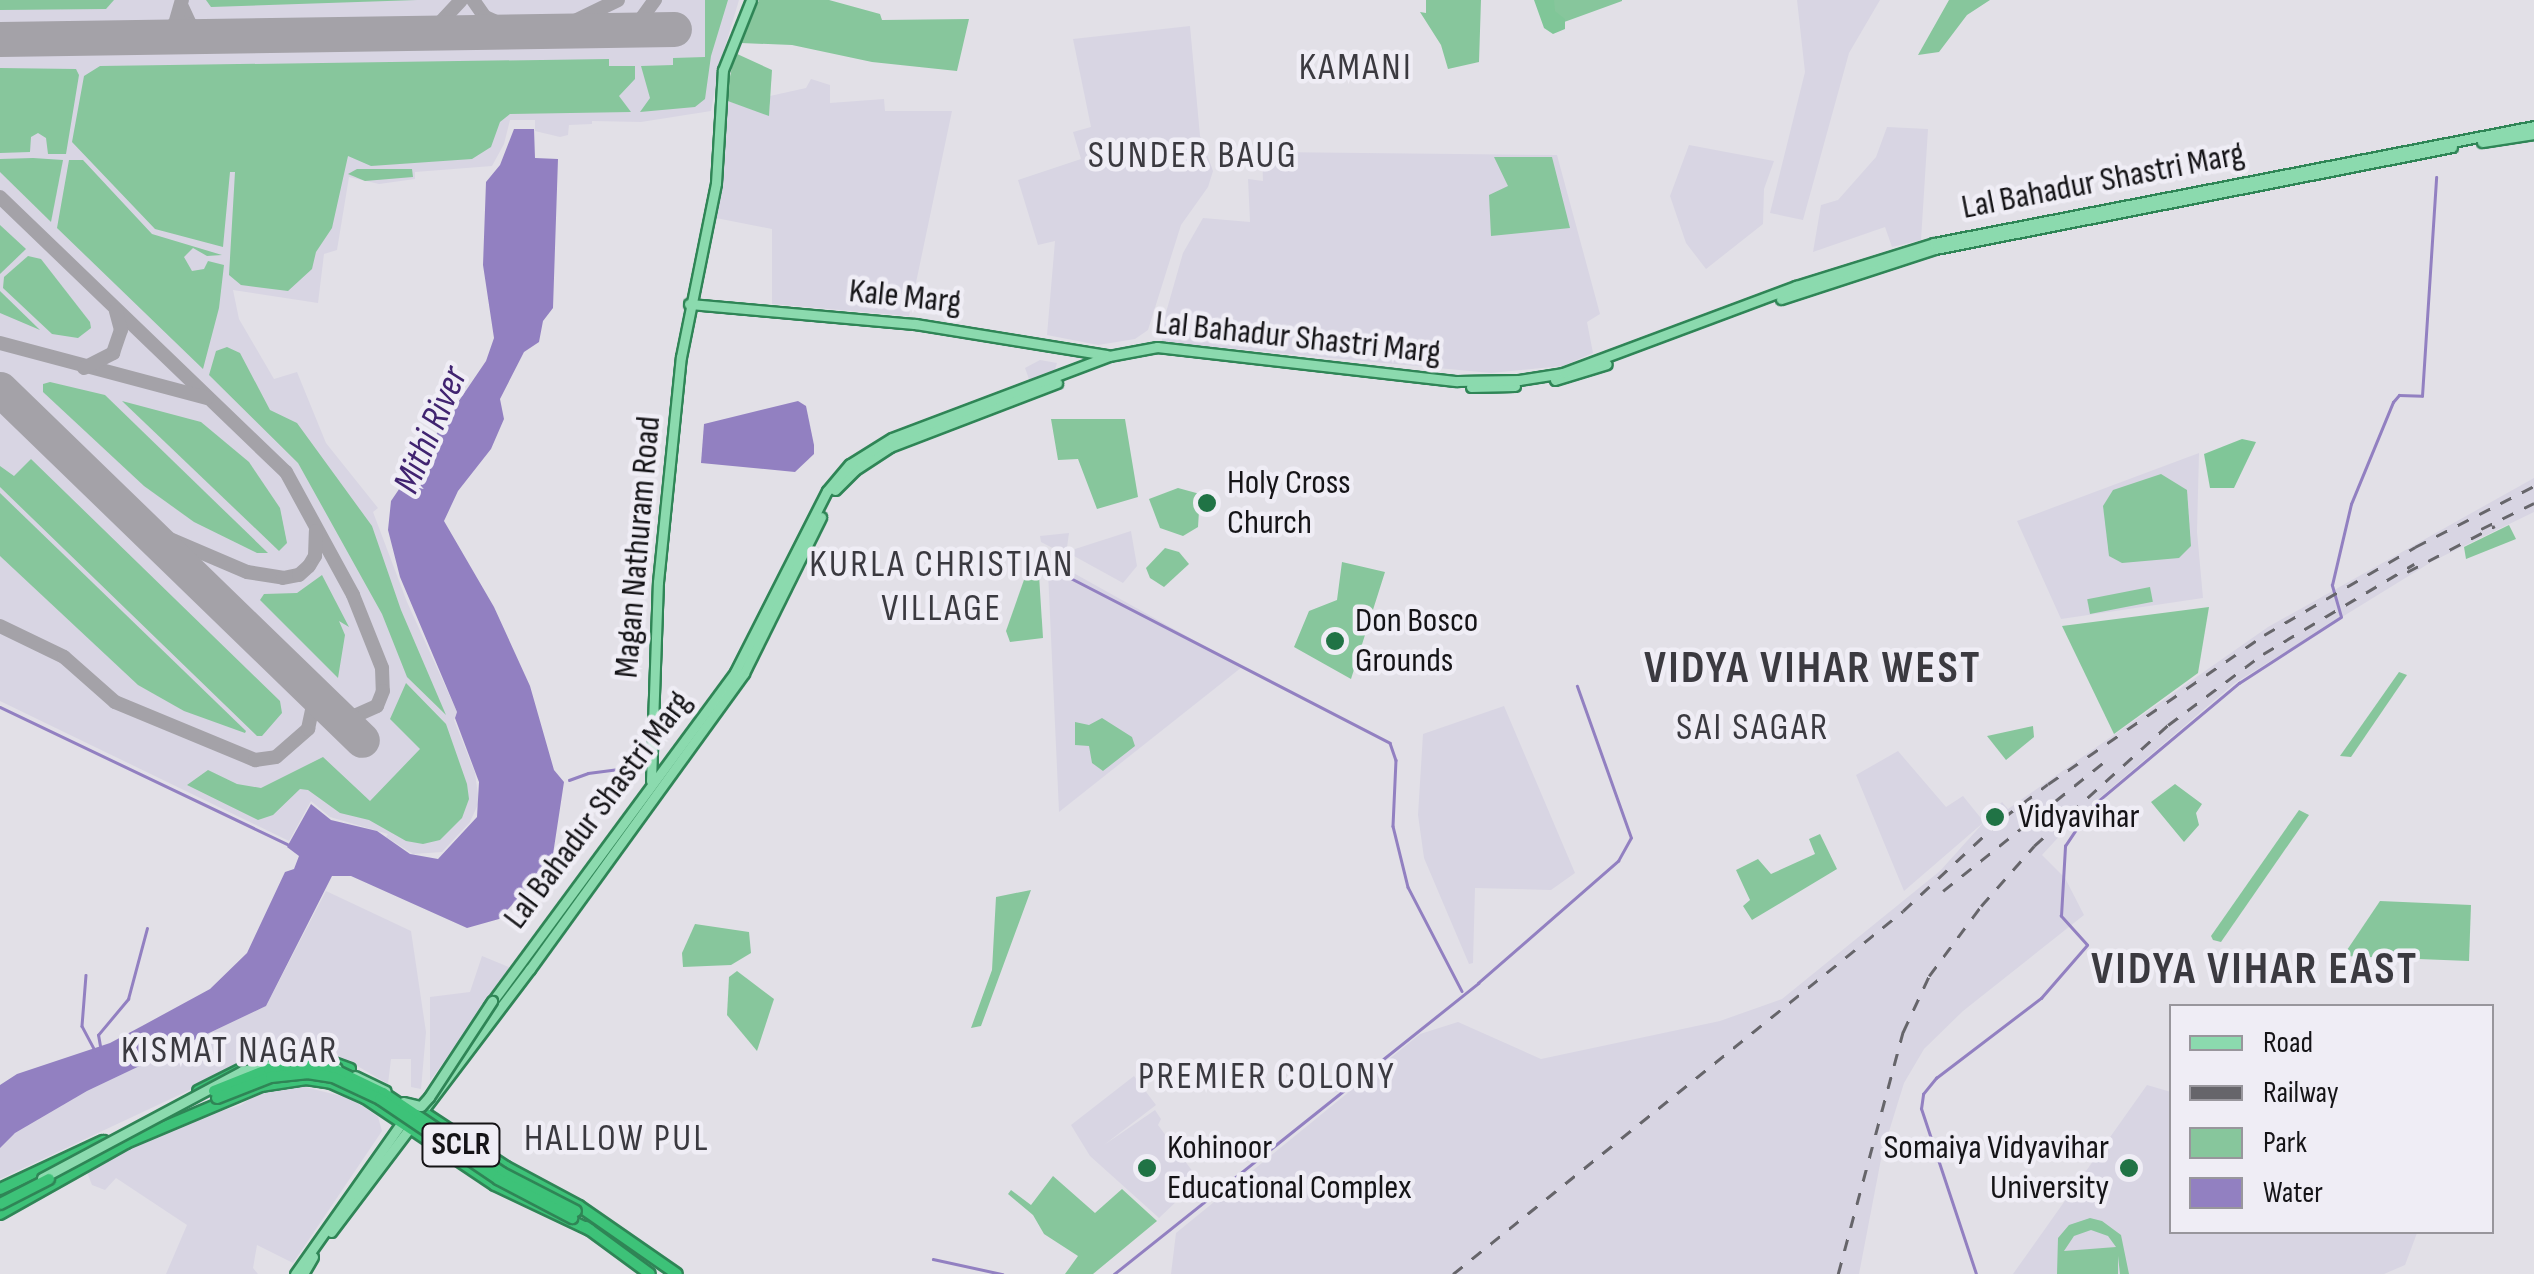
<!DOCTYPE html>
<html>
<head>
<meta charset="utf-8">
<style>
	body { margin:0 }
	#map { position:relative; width:2534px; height:1274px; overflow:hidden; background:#e2e0e7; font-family:"Sofia Sans Condensed",sans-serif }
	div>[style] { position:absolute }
	.built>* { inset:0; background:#d8d5e3 }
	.green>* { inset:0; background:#87c69c; transform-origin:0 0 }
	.forest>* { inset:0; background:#80c698 }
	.water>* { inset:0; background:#9280c1 }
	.stream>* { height:2.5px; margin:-1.25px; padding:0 1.25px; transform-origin:1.25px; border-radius:1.25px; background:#9280c1 }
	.taxiway>* { height:14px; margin:-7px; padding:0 7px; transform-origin:7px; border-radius:7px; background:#a4a2a8 }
	.runway>* { height:35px; margin:-17.5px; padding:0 17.5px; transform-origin:17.5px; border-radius:17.5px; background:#a4a2a8 }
	.roads { filter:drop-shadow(2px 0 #2f8556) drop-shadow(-2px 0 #2f8556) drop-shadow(0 2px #2f8556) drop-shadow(0 -2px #2f8556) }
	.major>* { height:9px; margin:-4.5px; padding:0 4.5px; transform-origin:4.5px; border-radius:4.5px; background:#8bdaae }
	.highway>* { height:10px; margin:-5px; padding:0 5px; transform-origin:5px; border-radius:5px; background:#3dc278 }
	.rail>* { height:2.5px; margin-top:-1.25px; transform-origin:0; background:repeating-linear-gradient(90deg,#66656a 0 12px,transparent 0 24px) }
	.bridges { filter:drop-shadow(2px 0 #2f8556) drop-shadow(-2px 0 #2f8556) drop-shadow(0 2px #2f8556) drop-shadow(0 -2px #2f8556) }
	.major-bridge>* { height:9px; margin:-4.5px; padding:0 4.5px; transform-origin:4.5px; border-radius:4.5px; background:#8bdaae }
	.highway-bridge>* { height:10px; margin:-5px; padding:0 5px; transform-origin:5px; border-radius:5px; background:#3dc278 }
	.dots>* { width:28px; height:28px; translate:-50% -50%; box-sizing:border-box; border:5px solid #efedf5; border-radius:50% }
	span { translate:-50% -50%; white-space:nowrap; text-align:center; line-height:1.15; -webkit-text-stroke:9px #efedf5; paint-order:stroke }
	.shield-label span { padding:2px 8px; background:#efedf5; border:2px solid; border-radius:8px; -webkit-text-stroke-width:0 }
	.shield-label { font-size:32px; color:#151417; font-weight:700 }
	.street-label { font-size:35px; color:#151417 }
	.poi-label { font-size:35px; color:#151417 }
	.left { translate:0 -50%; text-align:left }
	.right { translate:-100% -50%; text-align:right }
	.neighbourhood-label { font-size:38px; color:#3b3a40; letter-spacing:2.5px }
	.water-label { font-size:38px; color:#402370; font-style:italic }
	.district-label { font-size:45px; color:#3b3a40; font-weight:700; letter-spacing:2.5px }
	.legend { position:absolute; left:2169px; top:1004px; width:325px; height:230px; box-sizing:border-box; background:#efedf5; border:2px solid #98969c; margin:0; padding:12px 18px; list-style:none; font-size:30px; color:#151417 }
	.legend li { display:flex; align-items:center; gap:20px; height:50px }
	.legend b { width:50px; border:2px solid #98969c }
</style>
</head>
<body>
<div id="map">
	<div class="built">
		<div style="clip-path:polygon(0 0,739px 0,719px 67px,711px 111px,641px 122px,592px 121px,592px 124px,569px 125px,568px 135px,560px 137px,535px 131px,535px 120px,510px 120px,504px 144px,492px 166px,415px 172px,415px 179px,379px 184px,349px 177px,337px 250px,324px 254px,318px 303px,233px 290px,239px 319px,274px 379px,297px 372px,326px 443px,378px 508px,373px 512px,407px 602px,457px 712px,454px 720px,475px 773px,479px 802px,470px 822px,442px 852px,413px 854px,386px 837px,388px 834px,330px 817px,311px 801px,289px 841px,0 701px)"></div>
		<div style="clip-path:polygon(1797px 0,1880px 0,1849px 53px,1803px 220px,1770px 213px,1805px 72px)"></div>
		<div style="clip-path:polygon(1190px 26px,1200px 136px,1213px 171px,1208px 187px,1181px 225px,1148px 330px,1135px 339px,1098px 345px,1047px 335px,1055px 241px,1038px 245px,1018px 180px,1081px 159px,1073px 132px,1091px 127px,1073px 39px)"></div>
		<div style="clip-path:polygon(811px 79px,830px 85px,830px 103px,884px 99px,885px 111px,952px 111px,909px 316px,772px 304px,772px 229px,716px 218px,725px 163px,725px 100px,769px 115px,770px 96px,806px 88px)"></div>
		<div style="clip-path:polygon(1887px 127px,1928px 129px,1921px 240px,1892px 247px,1885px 227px,1813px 252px,1821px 205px,1838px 200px,1876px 157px)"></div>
		<div style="clip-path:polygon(1689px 145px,1774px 161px,1764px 189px,1763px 224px,1706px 269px,1686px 243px,1670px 196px)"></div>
		<div style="clip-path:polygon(1262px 152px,1557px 155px,1600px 314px,1587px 322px,1593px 353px,1563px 366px,1491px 373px,1162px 342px,1163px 323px,1183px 253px,1203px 218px,1250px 222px,1248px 179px,1263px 181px)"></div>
		<div style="clip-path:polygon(1040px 360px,1057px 363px,1054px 373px,1030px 382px,1025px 368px)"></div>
		<div style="clip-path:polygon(2199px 453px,2197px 532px,2203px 598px,2061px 619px,2017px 521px)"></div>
		<div style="clip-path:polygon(2534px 478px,2534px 512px,2433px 561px,2235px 683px,2077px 817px,2042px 855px,2065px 878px,2084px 915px,1963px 1011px,1924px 1049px,1904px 1083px,1882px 1154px,1859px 1274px,1171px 1274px,1176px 1233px,1420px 1034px,1458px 1022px,1541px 1059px,1720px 1021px,1782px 999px,1940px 871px,2002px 802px,2008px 809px,2268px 627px)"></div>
		<div style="clip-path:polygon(1131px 531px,1137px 566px,1123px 583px,1074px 556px,1075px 549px)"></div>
		<div style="clip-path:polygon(1069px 533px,1066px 555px,1041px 542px,1040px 536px)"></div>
		<div style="clip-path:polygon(1052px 561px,1242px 667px,1059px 812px,1048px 572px)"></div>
		<div style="clip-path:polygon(1504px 706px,1575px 873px,1551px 890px,1475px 888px,1473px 963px,1469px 964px,1424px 858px,1418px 815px,1423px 734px)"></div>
		<div style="clip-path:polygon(1898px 751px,1946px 807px,1963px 796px,1984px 822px,1904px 891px,1856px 775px)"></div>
		<div style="clip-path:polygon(326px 891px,411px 931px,426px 1032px,421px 1089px,411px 1087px,411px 1059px,391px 1059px,388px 1084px,349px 1061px,283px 1052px,243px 1065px,0 1179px,0 1145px,15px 1133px,87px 1091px,266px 1006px)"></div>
		<div style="clip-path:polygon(482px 956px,511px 968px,430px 1081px,430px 997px,470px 992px)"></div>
		<div style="clip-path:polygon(1134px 1076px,1156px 1105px,1104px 1145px,1155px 1110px,1161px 1119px,1158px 1125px,1199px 1180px,1159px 1218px,1090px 1156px,1071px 1125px)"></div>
		<div style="clip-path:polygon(2147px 1085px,2171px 1092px,2172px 1232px,2417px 1233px,2405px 1265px,2384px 1274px,2013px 1274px)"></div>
		<div style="clip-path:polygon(301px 1086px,353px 1099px,378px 1117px,382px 1131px,293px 1263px,257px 1245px,253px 1268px,258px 1274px,166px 1274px,187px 1225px,116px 1178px,105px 1190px,92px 1185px,85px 1167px,172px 1126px,241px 1105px,256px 1094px)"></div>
	</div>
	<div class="green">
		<div style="clip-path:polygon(0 0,114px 0,106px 9px,0 10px)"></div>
		<div style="clip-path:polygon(206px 0,417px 0,211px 7px)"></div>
		<div style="clip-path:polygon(705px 0,728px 0,711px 56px,705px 99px,695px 107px,640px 112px,650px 98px,641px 66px,673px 65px,673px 58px,705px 57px)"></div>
		<div style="clip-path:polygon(759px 0,829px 0,880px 14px,882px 20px,969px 19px,957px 71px,872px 62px,792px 45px,741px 43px)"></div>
		<div style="clip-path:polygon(1426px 0,1481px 0,1479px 62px,1448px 69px,1441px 45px,1420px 12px,1426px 13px)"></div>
		<div style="clip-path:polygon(1550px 0,1622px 0,1622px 1px,1556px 25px)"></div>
		<div style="clip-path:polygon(1949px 0,1990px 0,1967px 15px,1939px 52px,1918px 55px)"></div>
		<div style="clip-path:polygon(735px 53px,772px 70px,769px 116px,725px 100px)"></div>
		<div style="clip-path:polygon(609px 59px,609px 66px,635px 66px,635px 79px,619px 96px,631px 112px,510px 114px,500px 122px,491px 147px,472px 159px,371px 166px,348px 156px,332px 228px,316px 252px,312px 269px,288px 291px,241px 285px,229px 275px,235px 172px,230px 172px,223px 247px,155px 229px,72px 142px,84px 76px,100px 66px)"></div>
		<div style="clip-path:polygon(0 68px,76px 69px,79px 75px,66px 154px,48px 154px,46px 138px,38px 133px,31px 137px,30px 152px,0 153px)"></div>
		<div style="clip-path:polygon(1494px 157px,1552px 157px,1570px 228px,1491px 236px,1489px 195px,1508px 186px)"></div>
		<div style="clip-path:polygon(33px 158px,63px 160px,51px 222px,0 172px,0 159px)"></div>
		<div style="clip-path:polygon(69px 160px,83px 160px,152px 234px,222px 255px,207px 256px,193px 248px,184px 257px,192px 271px,204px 269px,208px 261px,224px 265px,219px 308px,203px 369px,57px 228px)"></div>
		<div style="clip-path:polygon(357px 169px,412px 169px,413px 177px,365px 181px,348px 174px)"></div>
		<div style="clip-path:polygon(0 225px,26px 249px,0 274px)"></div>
		<div style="clip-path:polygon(28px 256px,41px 259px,90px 322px,91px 328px,78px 338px,52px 334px,3px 288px,4px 277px)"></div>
		<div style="clip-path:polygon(0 291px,40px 330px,0 313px)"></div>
		<div style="clip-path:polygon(227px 347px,240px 353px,270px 410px,297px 423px,372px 526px,401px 610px,446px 715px,407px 677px,382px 614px,298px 463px,209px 375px,216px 351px)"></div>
		<div style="clip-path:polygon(50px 382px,105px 395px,268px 553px,257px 553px,194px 522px,144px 486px,43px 392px,43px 384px)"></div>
		<div style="clip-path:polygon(122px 401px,201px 422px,249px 462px,280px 508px,287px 543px,279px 551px)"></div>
		<div style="clip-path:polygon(1051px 419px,1125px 419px,1138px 497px,1097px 509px,1078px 459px,1058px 460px)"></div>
		<div style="clip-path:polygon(31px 459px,280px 701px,282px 713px,262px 736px,257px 736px,0 487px,0 466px,14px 476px)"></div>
		<div style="clip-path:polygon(2161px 474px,2187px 490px,2191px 546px,2179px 558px,2122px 563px,2109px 556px,2103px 506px,2113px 490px)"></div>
		<div style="clip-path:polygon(1178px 488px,1200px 494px,1198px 527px,1183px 536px,1160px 528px,1149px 499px)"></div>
		<div style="clip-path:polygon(0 493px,246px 731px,245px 733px,184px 711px,138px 685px,0 556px)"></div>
		<div style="clip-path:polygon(2509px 525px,2516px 539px,2466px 559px,2464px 547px)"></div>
		<div style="clip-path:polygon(1165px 548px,1179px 552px,1189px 564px,1164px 587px,1150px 578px,1146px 568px)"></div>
		<div style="clip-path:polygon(1031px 560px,1038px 560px,1043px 638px,1010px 642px,1006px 631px)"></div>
		<div style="clip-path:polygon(1342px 562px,1385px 572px,1351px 679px,1294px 647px,1309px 611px,1337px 600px)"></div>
		<div style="clip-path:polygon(322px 575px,349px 627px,339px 621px,345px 635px,338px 678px,260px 600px,264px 594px,297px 593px)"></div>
		<div style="left:2150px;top:587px;width:15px;height:64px;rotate:79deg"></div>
		<div style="clip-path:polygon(2209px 607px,2198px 673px,2114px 734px,2062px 626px)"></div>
		<div style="clip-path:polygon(2399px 672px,2407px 675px,2351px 757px,2340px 756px)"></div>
		<div style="clip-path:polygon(406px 683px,446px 724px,467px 784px,469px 799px,462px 818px,440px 840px,423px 844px,406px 841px,369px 820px,340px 813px,308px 790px,300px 789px,273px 815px,258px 820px,187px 785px,208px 770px,237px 784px,261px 788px,323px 757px,370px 801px,420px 749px,390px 719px)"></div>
		<div style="clip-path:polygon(1102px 718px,1132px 737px,1135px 746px,1103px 771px,1092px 763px,1089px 746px,1075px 745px,1075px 722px,1089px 725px)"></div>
		<div style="clip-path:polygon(2033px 726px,2034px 737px,2006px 760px,1987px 736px)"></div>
		<div style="clip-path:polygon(2175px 784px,2202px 804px,2196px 813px,2199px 825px,2184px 842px,2151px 802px)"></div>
		<div style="clip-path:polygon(2299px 810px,2309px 815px,2221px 942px,2213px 940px,2211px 936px)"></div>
		<div style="clip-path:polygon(1820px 834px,1837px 869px,1752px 920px,1743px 906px,1750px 900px,1736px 870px,1758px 859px,1771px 874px,1815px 854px,1809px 839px)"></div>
		<div style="clip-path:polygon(1031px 890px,981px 1026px,971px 1028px,992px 970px,996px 897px)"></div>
		<div style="clip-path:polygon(2380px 901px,2471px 905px,2469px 961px,2343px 956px)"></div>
		<div style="clip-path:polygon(695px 924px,749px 932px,751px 953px,731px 965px,683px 967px,682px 953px)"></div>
		<div style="clip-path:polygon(737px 971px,774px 999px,757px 1051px,727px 1015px,729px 977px)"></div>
		<div style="clip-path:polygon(1053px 1176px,1095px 1213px,1122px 1189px,1157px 1221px,1093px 1274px,1065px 1274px,1078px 1256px,1044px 1234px,1033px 1215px,1008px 1194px,1011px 1190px,1031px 1205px)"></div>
		<div style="clip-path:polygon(evenodd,2090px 1218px,2102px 1221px,2121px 1235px,2129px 1274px,2120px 1274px,2118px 1256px,2118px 1274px,2057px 1274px,2058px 1238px,2069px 1225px,2090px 1218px,2091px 1230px,2108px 1236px,2116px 1247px,2064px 1251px,2074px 1236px,2091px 1230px)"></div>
	</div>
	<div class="forest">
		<div style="clip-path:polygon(1534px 0,1554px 0,1555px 11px,1565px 19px,1565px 29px,1553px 34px,1544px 28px)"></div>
		<div style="clip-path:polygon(2242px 439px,2256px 442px,2234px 488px,2210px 488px,2204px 454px)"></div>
	</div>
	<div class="water">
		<div style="clip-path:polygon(514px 129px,534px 129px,535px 158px,558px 159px,553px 308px,543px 321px,539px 342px,524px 352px,500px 399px,504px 419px,491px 449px,458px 491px,444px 521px,494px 607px,530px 686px,554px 770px,564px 782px,552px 861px,499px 919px,467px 928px,351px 876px,332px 876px,266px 1006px,87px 1091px,15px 1133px,0 1148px,0 1085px,17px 1074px,110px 1043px,142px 1026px,210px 989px,247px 953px,285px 872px,294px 869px,299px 856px,287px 847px,311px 804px,331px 820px,377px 831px,410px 854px,438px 859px,477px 817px,479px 782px,455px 718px,457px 712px,400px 577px,388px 530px,391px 501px,486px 361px,494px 338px,483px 265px,486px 182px,500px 165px)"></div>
		<div style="clip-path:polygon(798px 401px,806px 406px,814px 445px,814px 454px,795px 472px,701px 463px,704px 424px)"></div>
	</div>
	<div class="stream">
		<div style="left:1061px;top:573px;width:370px;rotate:27.3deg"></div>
		<div style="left:1390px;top:743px;width:18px;rotate:71deg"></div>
		<div style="left:1396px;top:760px;width:66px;rotate:92.6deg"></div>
		<div style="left:1393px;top:826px;width:63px;rotate:76.2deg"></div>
		<div style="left:1408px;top:887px;width:117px;rotate:62.6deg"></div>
		<div style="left:0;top:707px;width:318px;rotate:25.5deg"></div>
		<div style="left:569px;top:780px;width:20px;rotate:-20deg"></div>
		<div style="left:588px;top:773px;width:54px;rotate:-7.4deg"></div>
		<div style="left:86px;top:975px;width:51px;rotate:94.5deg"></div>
		<div style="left:82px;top:1026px;width:27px;rotate:62deg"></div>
		<div style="left:100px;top:1046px;width:11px;rotate:-100deg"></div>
		<div style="left:98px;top:1035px;width:47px;rotate:-50.2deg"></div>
		<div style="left:128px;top:999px;width:73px;rotate:-75deg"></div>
		<div style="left:933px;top:1259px;width:71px;rotate:12.3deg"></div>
		<div style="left:1114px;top:1274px;width:466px;rotate:-38.6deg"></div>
		<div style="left:1478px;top:983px;width:186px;rotate:-41.1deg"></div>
		<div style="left:1618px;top:861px;width:26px;rotate:-61deg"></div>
		<div style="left:1631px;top:838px;width:161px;rotate:-109.6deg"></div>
		<div style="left:1976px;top:1274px;width:174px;rotate:-108.4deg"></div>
		<div style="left:1921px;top:1109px;width:15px;rotate:-82deg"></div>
		<div style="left:1923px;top:1094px;width:21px;rotate:-51deg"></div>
		<div style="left:1936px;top:1078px;width:132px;rotate:-37.3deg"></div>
		<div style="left:2041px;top:998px;width:70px;rotate:-49deg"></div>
		<div style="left:2087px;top:945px;width:39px;rotate:-132deg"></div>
		<div style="left:2061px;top:916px;width:70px;rotate:-86.7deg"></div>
		<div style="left:2065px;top:846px;width:47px;rotate:-56.3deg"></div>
		<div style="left:2091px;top:807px;width:193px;rotate:-40deg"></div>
		<div style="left:2239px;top:683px;width:121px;rotate:-32.9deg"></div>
		<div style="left:2341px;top:617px;width:33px;rotate:-106deg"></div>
		<div style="left:2332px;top:585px;width:83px;rotate:-76.8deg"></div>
		<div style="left:2351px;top:504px;width:110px;rotate:-67.6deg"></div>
		<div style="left:2393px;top:402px;width:9px;rotate:-49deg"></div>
		<div style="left:2399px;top:395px;width:23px;rotate:2deg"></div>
		<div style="left:2422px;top:396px;width:219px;rotate:-86.3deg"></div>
	</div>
	<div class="taxiway">
		<div style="left:473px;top:0;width:21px;rotate:55deg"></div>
		<div style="left:485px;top:17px;width:35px;rotate:24deg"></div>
		<div style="left:182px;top:7px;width:19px;rotate:65deg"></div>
		<div style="left:190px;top:24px;width:25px;rotate:29deg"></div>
		<div style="left:618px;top:30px;width:25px;rotate:-26deg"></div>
		<div style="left:641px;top:19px;width:24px;rotate:-54deg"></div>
		<div style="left:554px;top:31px;width:71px;rotate:-25.8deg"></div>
		<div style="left:416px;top:33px;width:22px;rotate:-18deg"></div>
		<div style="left:437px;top:26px;width:35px;rotate:-47deg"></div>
		<div style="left:154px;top:37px;width:25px;rotate:-32deg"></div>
		<div style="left:175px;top:24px;width:25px;rotate:-74deg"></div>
		<div style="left:0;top:197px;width:397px;rotate:43.9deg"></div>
		<div style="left:286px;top:472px;width:140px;rotate:61.4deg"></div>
		<div style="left:353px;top:595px;width:79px;rotate:68.3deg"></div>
		<div style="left:382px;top:668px;width:23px;rotate:88deg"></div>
		<div style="left:383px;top:691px;width:16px;rotate:112deg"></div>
		<div style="left:377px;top:706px;width:24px;rotate:156deg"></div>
		<div style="left:355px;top:716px;width:22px;rotate:-170deg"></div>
		<div style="left:0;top:343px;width:214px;rotate:14.9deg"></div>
		<div style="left:84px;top:368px;width:33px;rotate:-27deg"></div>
		<div style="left:113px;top:353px;width:24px;rotate:-71deg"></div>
		<div style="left:121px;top:330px;width:20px;rotate:-105deg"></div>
		<div style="left:144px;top:528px;width:112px;rotate:23.1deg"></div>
		<div style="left:247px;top:572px;width:36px;rotate:9deg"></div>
		<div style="left:283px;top:578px;width:16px;rotate:-11deg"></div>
		<div style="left:299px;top:575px;width:13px;rotate:-42deg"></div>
		<div style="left:309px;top:566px;width:12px;rotate:-59deg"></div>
		<div style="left:315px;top:556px;width:25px;rotate:-88deg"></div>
		<div style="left:0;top:626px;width:71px;rotate:25.8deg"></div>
		<div style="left:64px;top:657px;width:68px;rotate:41.4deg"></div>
		<div style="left:115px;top:702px;width:152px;rotate:22.5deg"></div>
		<div style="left:255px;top:760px;width:21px;rotate:-8deg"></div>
		<div style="left:276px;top:757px;width:43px;rotate:-41.2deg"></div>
		<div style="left:308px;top:729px;width:24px;rotate:-78deg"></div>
		<div style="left:313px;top:706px;width:21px;rotate:-107deg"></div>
	</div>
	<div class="runway">
		<div style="left:0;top:39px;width:674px;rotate:-0.85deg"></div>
		<div style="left:0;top:389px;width:504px;rotate:44.12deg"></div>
	</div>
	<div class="roads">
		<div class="major">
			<div style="left:2482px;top:142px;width:53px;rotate:-8.7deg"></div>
			<div style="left:1781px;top:299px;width:162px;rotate:-18deg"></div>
			<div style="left:1935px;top:249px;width:527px;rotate:-11.16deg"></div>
			<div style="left:689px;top:304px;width:227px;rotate:5.1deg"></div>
			<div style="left:915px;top:324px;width:194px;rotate:9.2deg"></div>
			<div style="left:1555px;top:380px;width:54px;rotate:-17.1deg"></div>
			<div style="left:1471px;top:387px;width:44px;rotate:-1.3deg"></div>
			<div style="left:835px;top:490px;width:28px;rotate:-45deg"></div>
			<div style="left:855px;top:470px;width:42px;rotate:-33.3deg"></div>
			<div style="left:890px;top:447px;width:179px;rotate:-21deg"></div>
			<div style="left:651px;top:781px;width:199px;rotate:-88deg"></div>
			<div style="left:658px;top:582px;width:226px;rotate:-84.2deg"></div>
			<div style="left:681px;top:357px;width:177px;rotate:-78.6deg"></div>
			<div style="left:716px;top:183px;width:113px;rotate:-86.5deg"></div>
			<div style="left:723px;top:70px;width:75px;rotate:-68.2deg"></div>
			<div style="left:489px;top:1006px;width:415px;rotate:-53.6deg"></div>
			<div style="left:735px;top:672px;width:203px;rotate:-63.1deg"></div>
			<div style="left:827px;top:491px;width:35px;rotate:-50deg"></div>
			<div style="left:850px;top:464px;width:49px;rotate:-31.8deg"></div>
			<div style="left:892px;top:438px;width:232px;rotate:-20.7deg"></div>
			<div style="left:1109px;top:356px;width:49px;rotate:-10.6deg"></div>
			<div style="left:1157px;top:347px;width:302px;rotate:6.5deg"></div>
			<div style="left:1457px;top:381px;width:62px;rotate:-0.9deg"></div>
			<div style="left:1519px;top:380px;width:45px;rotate:-9deg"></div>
			<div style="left:1563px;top:373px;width:249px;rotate:-20.5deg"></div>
			<div style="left:1796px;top:286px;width:145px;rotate:-17.3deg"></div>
			<div style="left:1934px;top:243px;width:611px;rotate:-11.03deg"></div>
			<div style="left:331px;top:1232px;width:330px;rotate:-52.9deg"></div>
			<div style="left:530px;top:969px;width:365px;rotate:-54.1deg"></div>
			<div style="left:744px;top:673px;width:174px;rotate:-63.7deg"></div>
			<div style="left:295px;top:1274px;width:191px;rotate:-54.8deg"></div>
			<div style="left:303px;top:1274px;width:20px;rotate:-60deg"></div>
		</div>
		<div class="highway">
			<div style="left:320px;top:1058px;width:32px;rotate:20deg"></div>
			<div style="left:198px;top:1091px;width:54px;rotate:-26.6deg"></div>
			<div style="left:246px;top:1067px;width:49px;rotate:-11.8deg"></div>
			<div style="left:415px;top:1107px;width:109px;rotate:33.4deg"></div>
			<div style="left:506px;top:1167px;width:83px;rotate:28.1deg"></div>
			<div style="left:579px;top:1206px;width:119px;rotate:34.8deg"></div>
			<div style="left:0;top:1189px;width:114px;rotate:-25deg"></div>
			<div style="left:0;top:1214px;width:145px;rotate:-29.4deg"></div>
			<div style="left:126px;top:1143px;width:147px;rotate:-22.9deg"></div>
			<div style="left:261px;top:1086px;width:46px;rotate:-8.8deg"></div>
			<div style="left:306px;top:1079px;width:25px;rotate:9deg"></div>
			<div style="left:331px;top:1083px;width:37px;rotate:24deg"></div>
			<div style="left:365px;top:1098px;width:156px;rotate:33.8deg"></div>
			<div style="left:495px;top:1185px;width:105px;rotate:25.3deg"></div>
			<div style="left:586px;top:1227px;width:79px;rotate:36.3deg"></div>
		</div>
	</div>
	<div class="rail">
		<div style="left:2481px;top:529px;width:59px;rotate:-26.1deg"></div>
		<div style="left:2407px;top:572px;width:99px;rotate:-27.6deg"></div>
		<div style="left:1943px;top:891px;width:214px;rotate:-38.7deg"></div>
		<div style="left:1453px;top:1274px;width:578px;rotate:-38.89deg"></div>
		<div style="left:1903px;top:911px;width:137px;rotate:-42.9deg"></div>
		<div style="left:2003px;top:818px;width:56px;rotate:-37.1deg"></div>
		<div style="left:2048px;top:784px;width:262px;rotate:-34.6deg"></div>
		<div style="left:2264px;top:635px;width:175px;rotate:-30.2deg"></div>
		<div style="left:2415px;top:547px;width:134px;rotate:-27.1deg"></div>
		<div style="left:1838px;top:1274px;width:251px;rotate:-75deg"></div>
		<div style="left:1903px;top:1032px;width:62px;rotate:-65.1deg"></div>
		<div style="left:1929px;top:976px;width:87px;rotate:-53.4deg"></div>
		<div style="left:1981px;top:906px;width:80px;rotate:-48.5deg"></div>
		<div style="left:2034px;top:846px;width:181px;rotate:-42.1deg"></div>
		<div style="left:2168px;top:725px;width:119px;rotate:-36.8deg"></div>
		<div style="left:2263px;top:654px;width:176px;rotate:-30.8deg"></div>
	</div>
	<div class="bridges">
		<div class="major-bridge">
			<div style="left:355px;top:1076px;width:34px;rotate:26deg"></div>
			<div style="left:403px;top:1102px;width:18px;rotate:13deg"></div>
			<div style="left:421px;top:1106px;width:12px;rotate:-48deg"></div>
			<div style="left:429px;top:1097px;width:115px;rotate:-56.7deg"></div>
			<div style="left:42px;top:1178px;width:227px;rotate:-28.1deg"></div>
			<div style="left:242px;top:1071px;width:53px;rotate:-11.9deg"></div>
			<div style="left:294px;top:1060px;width:27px;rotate:2deg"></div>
			<div style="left:321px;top:1061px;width:17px;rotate:24deg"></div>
		</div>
		<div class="highway-bridge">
			<div style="left:214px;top:1091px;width:59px;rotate:-21.8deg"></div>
			<div style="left:269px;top:1069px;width:38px;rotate:-5deg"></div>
			<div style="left:307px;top:1066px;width:28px;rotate:8deg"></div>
			<div style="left:335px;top:1070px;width:53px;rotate:25.6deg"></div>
			<div style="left:383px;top:1093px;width:143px;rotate:33.9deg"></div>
			<div style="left:502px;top:1173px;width:83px;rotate:27.2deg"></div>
			<div style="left:217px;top:1098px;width:58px;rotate:-21.3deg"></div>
			<div style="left:271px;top:1077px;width:36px;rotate:-6deg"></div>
			<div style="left:307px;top:1073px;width:26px;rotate:9deg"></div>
			<div style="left:333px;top:1077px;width:52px;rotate:25.1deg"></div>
			<div style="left:380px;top:1099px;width:143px;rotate:34.1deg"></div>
			<div style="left:498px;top:1179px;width:84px;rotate:27.8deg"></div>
			<div style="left:0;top:1204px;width:55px;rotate:-27deg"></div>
		</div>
	</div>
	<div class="dots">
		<div style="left:1207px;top:503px;background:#207345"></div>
		<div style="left:1335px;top:641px;background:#207345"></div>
		<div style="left:1995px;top:817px;background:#207345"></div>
		<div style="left:1147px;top:1168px;background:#207345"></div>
		<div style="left:2129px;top:1168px;background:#207345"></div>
	</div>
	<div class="shield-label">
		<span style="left:461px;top:1145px">SCLR</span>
	</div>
	<div class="street-label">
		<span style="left:2103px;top:181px;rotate:-11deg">Lal Bahadur Shastri Marg</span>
		<span style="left:905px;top:297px;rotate:6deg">Kale Marg</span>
		<span style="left:1298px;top:338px;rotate:6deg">Lal Bahadur Shastri Marg</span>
		<span style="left:638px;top:547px;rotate:-85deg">Magan Nathuram Road</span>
		<span style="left:598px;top:810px;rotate:-53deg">Lal Bahadur Shastri Marg</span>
	</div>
	<div class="poi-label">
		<span class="left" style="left:1227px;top:503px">Holy Cross<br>Church</span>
		<span class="left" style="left:1355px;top:641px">Don Bosco<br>Grounds</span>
		<span class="left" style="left:2018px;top:817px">Vidyavihar</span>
		<span class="left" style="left:1167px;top:1168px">Kohinoor<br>Educational Complex</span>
		<span class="right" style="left:2109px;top:1168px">Somaiya Vidyavihar<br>University</span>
	</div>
	<div class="neighbourhood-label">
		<span style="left:1356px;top:68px">KAMANI</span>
		<span style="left:1193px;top:156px">SUNDER BAUG</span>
		<span style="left:942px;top:587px">KURLA CHRISTIAN<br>VILLAGE</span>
		<span style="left:1753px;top:728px">SAI SAGAR</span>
		<span style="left:230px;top:1051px">KISMAT NAGAR</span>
		<span style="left:1267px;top:1077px">PREMIER COLONY</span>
		<span style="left:617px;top:1139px">HALLOW PUL</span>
	</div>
	<div class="water-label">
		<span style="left:431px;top:430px;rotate:-67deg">Mithi River</span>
	</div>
	<div class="district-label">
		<span style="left:1813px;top:669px">VIDYA VIHAR WEST</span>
		<span style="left:2255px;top:970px">VIDYA VIHAR EAST</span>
	</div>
	<ul class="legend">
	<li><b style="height:12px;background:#8bdaae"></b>Road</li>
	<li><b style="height:12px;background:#66656a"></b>Railway</li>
	<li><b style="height:28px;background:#87c69c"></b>Park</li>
	<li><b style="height:28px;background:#9280c1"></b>Water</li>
	</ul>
</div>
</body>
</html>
